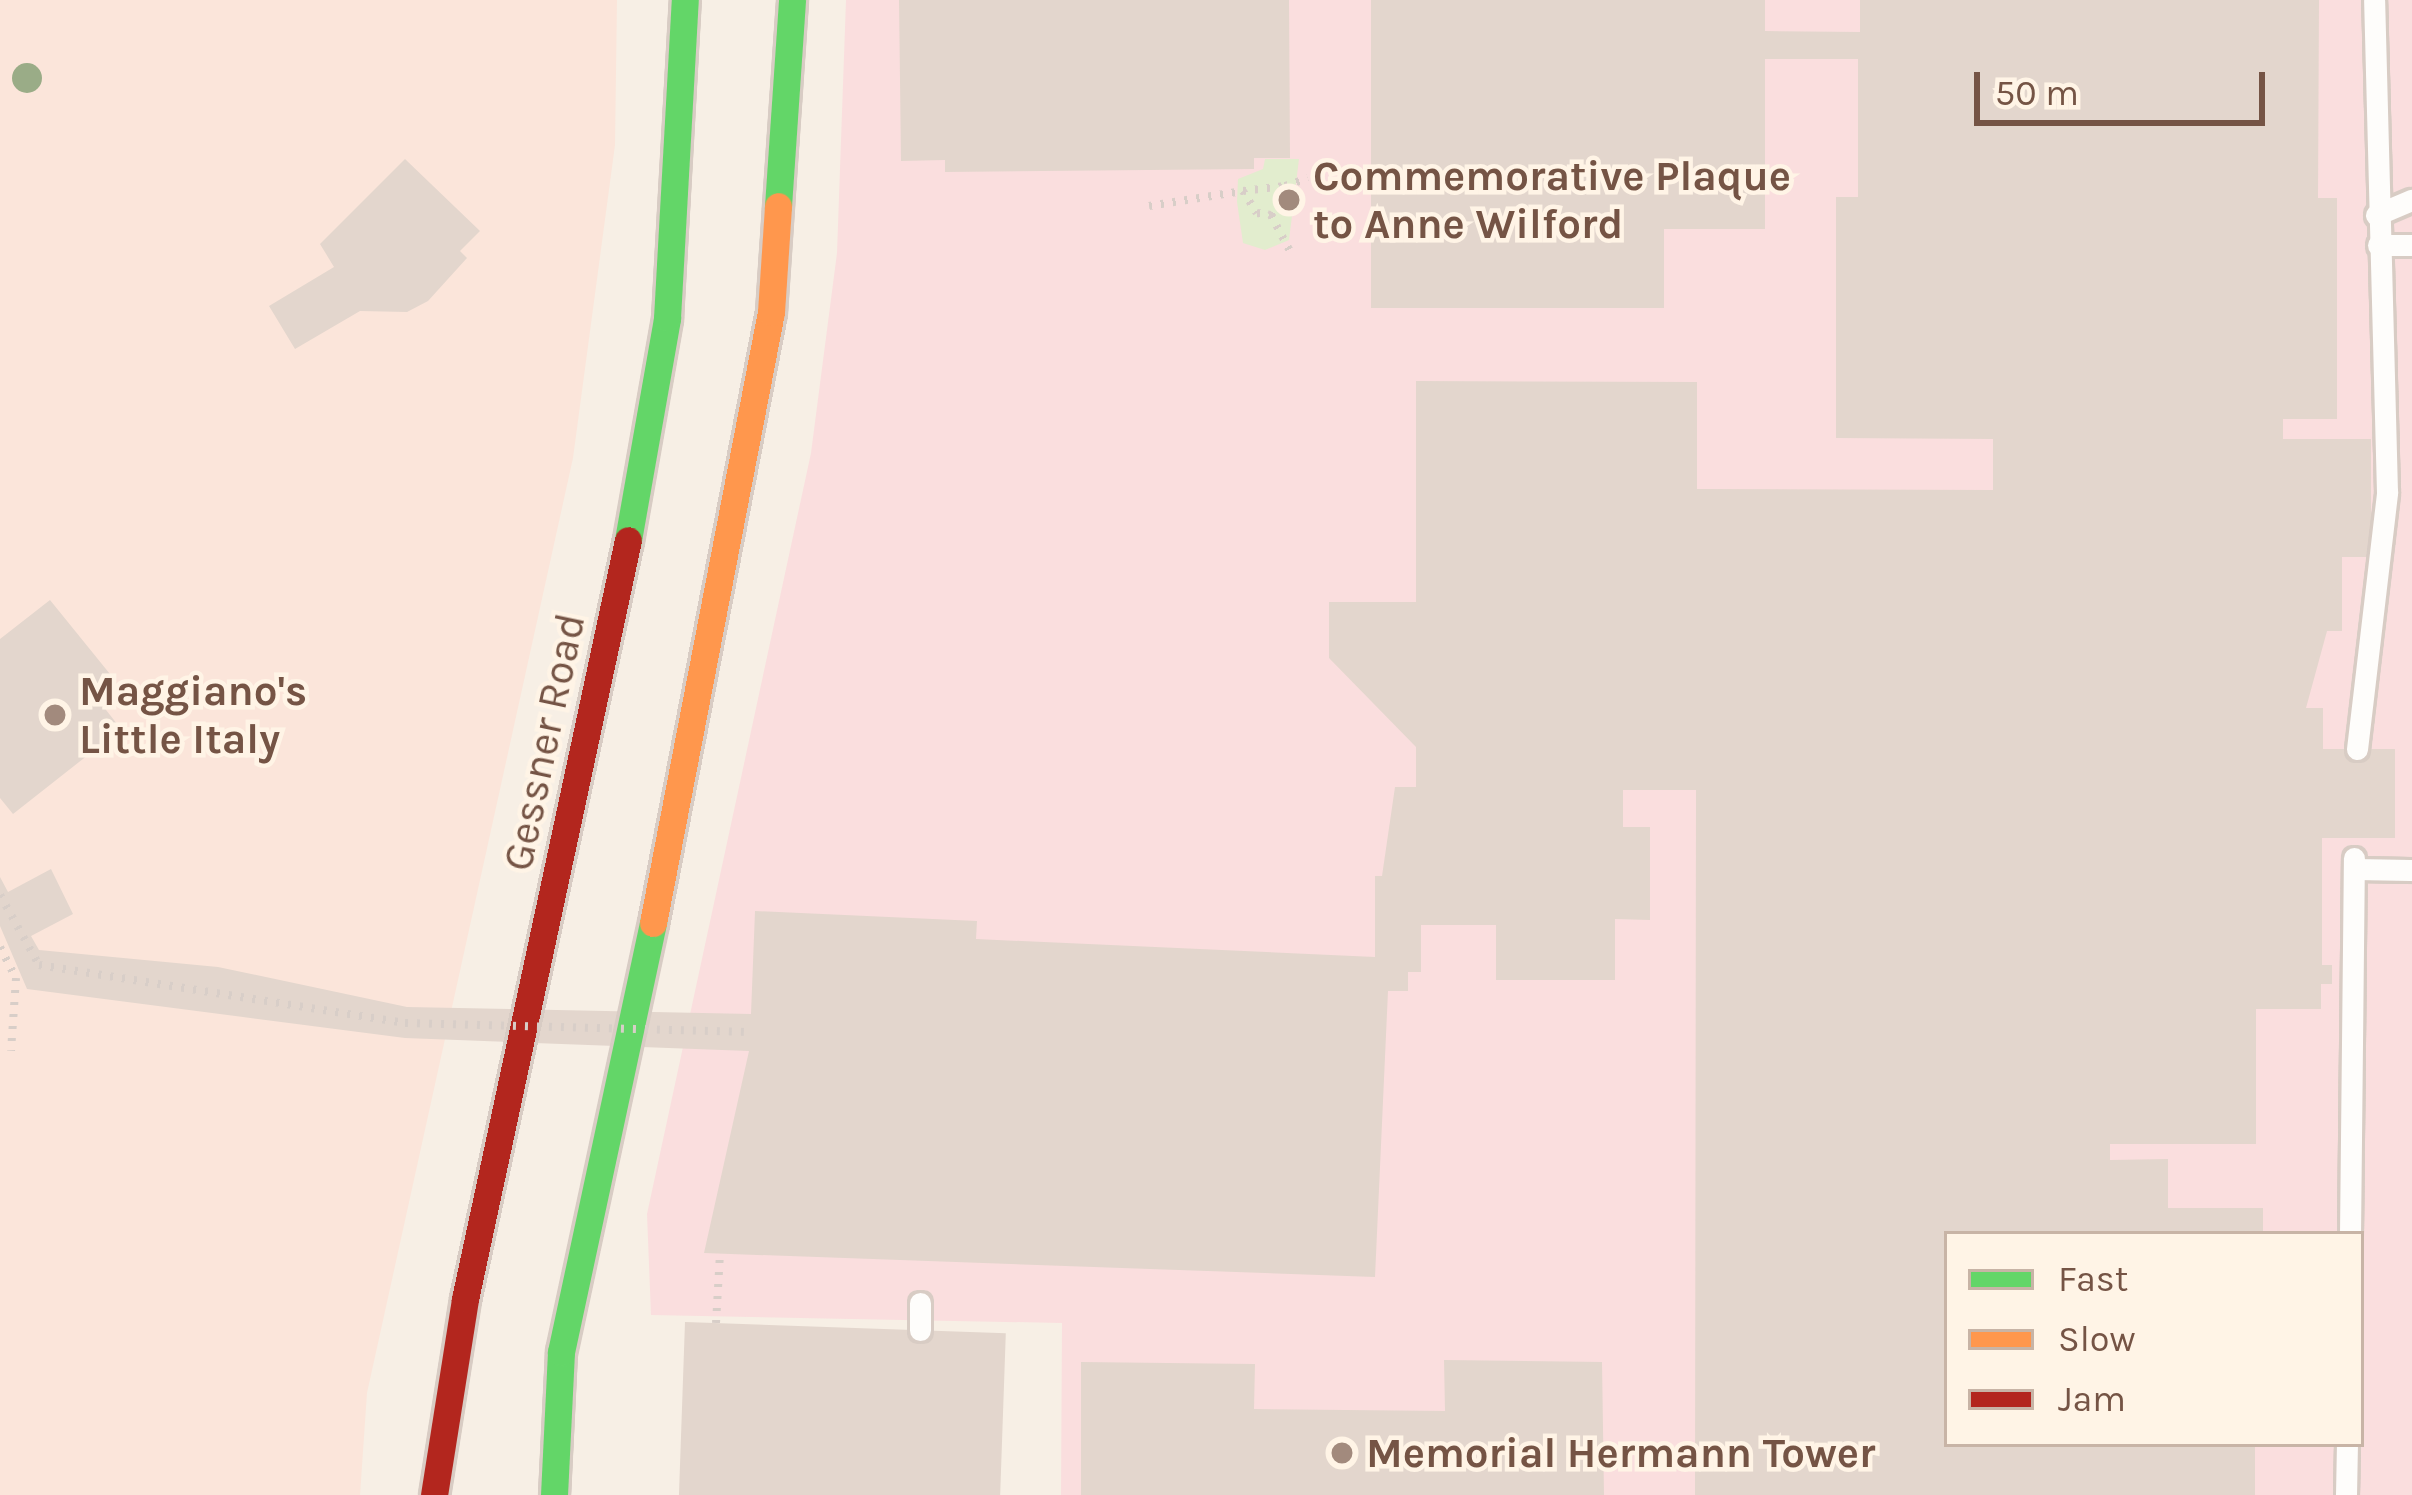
<!DOCTYPE html>
<html>
<head>
<meta charset="utf-8">
<style>
	body { margin:0 }
	#map { position:relative; width:2412px; height:1495px; overflow:hidden; background:#f7efe5; font-family:Karla,sans-serif }
	div>[style] { position:absolute }
	.commercial>* { inset:0; background:#fbe5da }
	.medical>* { inset:0; background:#fadede }
	.green>* { inset:0; background:#e2edce }
	.building>* { inset:0; background:#e3d6cd; transform-origin:0 0 }
	.path>* { height:8px; margin-top:-4px; transform-origin:0; background:repeating-linear-gradient(90deg,#d8cec8 0 3px,transparent 0 12px) }
	.roads { filter:drop-shadow(3px 0 #d8ccc4) drop-shadow(-3px 0 #d8ccc4) drop-shadow(0 3px #d8ccc4) drop-shadow(0 -3px #d8ccc4) }
	.lane>* { height:21px; margin:-10.5px; padding:0 10.5px; transform-origin:10.5px; border-radius:10.5px; background:#fefdfb }
	.fast>* { height:27px; margin:-13.5px; padding:0 13.5px; transform-origin:13.5px; border-radius:13.5px; background:#63d668 }
	.slow>* { height:27px; margin:-13.5px; padding:0 13.5px; transform-origin:13.5px; border-radius:13.5px; background:#ff974d }
	.jam>* { height:27px; margin:-13.5px; padding:0 13.5px; transform-origin:13.5px; border-radius:13.5px; background:#b3261e }
	.path-bridge>* { height:8px; margin-top:-4px; transform-origin:0; background:repeating-linear-gradient(90deg,#d8cec8 0 3px,transparent 0 12px) }
	.trees>* { width:30px; height:30px; margin:-15px; border-radius:50%; background:#9aac87 }
	.dots>* { width:33px; height:33px; translate:-50% -50%; box-sizing:border-box; border:6px solid #fff4e6; border-radius:50% }
	span { translate:-50% -50%; white-space:nowrap; text-align:center; line-height:1.15; -webkit-text-stroke:9px #fff4e6; paint-order:stroke }
	.poi-label { font-size:42px; color:#755445; font-weight:700 }
	.left { translate:0 -50%; text-align:left }
	.street-label { font-size:42px; color:#755445 }
	.legend { position:absolute; left:1944px; top:1231px; width:420px; height:216px; box-sizing:border-box; background:#fff4e6; border:3px solid #c8b4a6; margin:0; padding:15px 21px; list-style:none; font-size:36px; color:#755445 }
	.legend li { display:flex; align-items:center; gap:24px; height:60px }
	.legend b { width:60px; border:3px solid #c8b4a6 }
	.scale { position:absolute; left:1974px; top:72px; width:291px; height:54px; box-sizing:border-box; border:6px solid #755445; border-top:0; padding-left:15px; font-size:36px; line-height:42px; white-space:nowrap; color:#755445; -webkit-text-stroke:9px #fff4e6; paint-order:stroke }
</style>
</head>
<body>
<div id="map">
	<div class="commercial">
		<div style="clip-path:polygon(0 0,617px 0,615px 145px,573px 458px,367px 1393px,360px 1495px,0 1495px)"></div>
	</div>
	<div class="medical">
		<div style="clip-path:polygon(evenodd,846px 0,2412px 0,2412px 1495px,1061px 1495px,1062px 1323px,651px 1315px,647px 1214px,811px 453px,837px 253px,846px 0,1947px 1234px,2361px 1234px,2361px 1444px,1947px 1444px,1947px 1234px)"></div>
	</div>
	<div class="green">
		<div style="clip-path:polygon(1265px 159px,1299px 159px,1289px 240px,1265px 250px,1243px 243px,1237px 202px,1238px 179px,1263px 169px)"></div>
	</div>
	<div class="building">
		<div style="clip-path:polygon(899px 0,1289px 0,1290px 158px,1254px 158px,1254px 169px,945px 172px,945px 160px,901px 161px)"></div>
		<div style="clip-path:polygon(1371px 0,1765px 0,1765px 31px,1860px 32px,1860px 0,2319px 0,2318px 198px,2337px 198px,2337px 419px,2283px 419px,2283px 439px,2371px 439px,2371px 557px,2342px 557px,2342px 631px,2327px 631px,2306px 708px,2323px 708px,2323px 749px,2395px 749px,2395px 838px,2322px 838px,2322px 965px,2332px 965px,2332px 984px,2321px 984px,2321px 1009px,2256px 1009px,2256px 1144px,2110px 1144px,2110px 1160px,2168px 1159px,2168px 1208px,2263px 1208px,2263px 1234px,1947px 1234px,1947px 1444px,2255px 1444px,2255px 1495px,1695px 1495px,1696px 790px,1623px 790px,1623px 827px,1650px 827px,1650px 920px,1615px 919px,1615px 980px,1496px 980px,1496px 925px,1421px 925px,1421px 972px,1408px 972px,1408px 991px,1388px 991px,1375px 1277px,704px 1253px,749px 1051px,405px 1038px,27px 989px,0 926px,0 877px,8px 892px,51px 869px,73px 914px,31px 936px,39px 950px,218px 967px,407px 1007px,751px 1014px,755px 911px,977px 921px,976px 939px,1375px 957px,1375px 876px,1382px 876px,1395px 787px,1416px 787px,1416px 747px,1329px 658px,1329px 602px,1416px 602px,1416px 381px,1697px 382px,1697px 489px,1993px 490px,1993px 439px,1836px 438px,1836px 197px,1858px 197px,1858px 59px,1765px 59px,1765px 229px,1664px 229px,1664px 308px,1371px 308px)"></div>
		<div style="clip-path:polygon(405px 159px,480px 231px,460px 251px,467px 258px,428px 301px,407px 312px,360px 311px,295px 349px,269px 306px,334px 267px,320px 244px)"></div>
		<div style="clip-path:polygon(50px 600px,114px 679px,99px 701px,121px 729px,13px 814px,0 798px,0 639px)"></div>
		<div style="left:685px;top:1322px;width:321px;height:174px;rotate:2deg"></div>
		<div style="clip-path:polygon(1444px 1360px,1602px 1362px,1604px 1495px,1081px 1495px,1081px 1362px,1255px 1364px,1254px 1409px,1445px 1411px)"></div>
	</div>
	<div class="path">
		<div style="left:1243px;top:191px;width:42px;rotate:-6.8deg"></div>
		<div style="left:1149px;top:206px;width:95px;rotate:-9.1deg"></div>
		<div style="left:1243px;top:191px;width:26px;rotate:58deg"></div>
		<div style="left:1257px;top:213px;width:14px;rotate:8deg"></div>
		<div style="left:1271px;top:215px;width:45px;rotate:62.3deg"></div>
		<div style="left:1271px;top:215px;width:32px;rotate:-64deg"></div>
		<div style="left:1285px;top:186px;width:24px;rotate:-19deg"></div>
		<div style="left:0;top:947px;width:35px;rotate:63deg"></div>
		<div style="left:16px;top:978px;width:73px;rotate:93.9deg"></div>
		<div style="left:716px;top:1323px;width:70px;rotate:-86.7deg"></div>
	</div>
	<div class="roads">
		<div class="lane">
			<div style="left:2376px;top:215px;width:39px;rotate:-23deg"></div>
			<div style="left:2378px;top:245px;width:34px"></div>
			<div style="left:2357px;top:749px;width:259px;rotate:-83.3deg"></div>
			<div style="left:2387px;top:492px;width:492px;rotate:-91.5deg"></div>
			<div style="left:2354px;top:869px;width:58px;rotate:1deg"></div>
			<div style="left:2350px;top:1234px;width:376px;rotate:-89.4deg"></div>
			<div style="left:920px;top:1330px;width:27px;rotate:-90deg"></div>
			<div style="left:2346px;top:1495px;width:51px;rotate:-88.9deg"></div>
		</div>
		<div class="fast">
			<div style="left:778px;top:206px;width:206px;rotate:-86.1deg"></div>
			<div style="left:628px;top:540px;width:225px;rotate:-80deg"></div>
			<div style="left:667px;top:318px;width:319px;rotate:-86.8deg"></div>
			<div style="left:554px;top:1495px;width:143px;rotate:-87.2deg"></div>
			<div style="left:561px;top:1352px;width:439px;rotate:-77.9deg"></div>
		</div>
		<div class="slow">
			<div style="left:653px;top:923px;width:622px;rotate:-79.07deg"></div>
			<div style="left:771px;top:312px;width:106px;rotate:-86.2deg"></div>
		</div>
		<div class="jam">
			<div style="left:434px;top:1495px;width:198px;rotate:-81deg"></div>
			<div style="left:465px;top:1299px;width:776px;rotate:-77.88deg"></div>
		</div>
	</div>
	<div class="path-bridge">
		<div style="left:0;top:895px;width:80px;rotate:60.9deg"></div>
		<div style="left:39px;top:965px;width:371px;rotate:9deg"></div>
		<div style="left:405px;top:1023px;width:345px;rotate:1.5deg"></div>
	</div>
	<div class="trees">
		<div style="left:27px;top:78px"></div>
	</div>
	<div class="dots">
		<div style="left:1289px;top:200px;background:#a28a7d"></div>
		<div style="left:55px;top:715px;background:#a28a7d"></div>
		<div style="left:1342px;top:1453px;background:#a28a7d"></div>
	</div>
	<div class="poi-label">
		<span class="left" style="left:1313px;top:200px">Commemorative Plaque<br>to Anne Wilford</span>
		<span class="left" style="left:79px;top:715px">Maggiano's<br>Little Italy</span>
		<span class="left" style="left:1366px;top:1453px">Memorial Hermann Tower</span>
	</div>
	<div class="street-label">
		<span style="left:544px;top:742px;rotate:-78deg">Gessner Road</span>
	</div>
	<ul class="legend">
	<li><b style="height:15px;background:#63d668"></b>Fast</li>
	<li><b style="height:15px;background:#ff974d"></b>Slow</li>
	<li><b style="height:15px;background:#b3261e"></b>Jam</li>
	</ul>
	<div class="scale">50 m</div>
</div>
</body>
</html>
